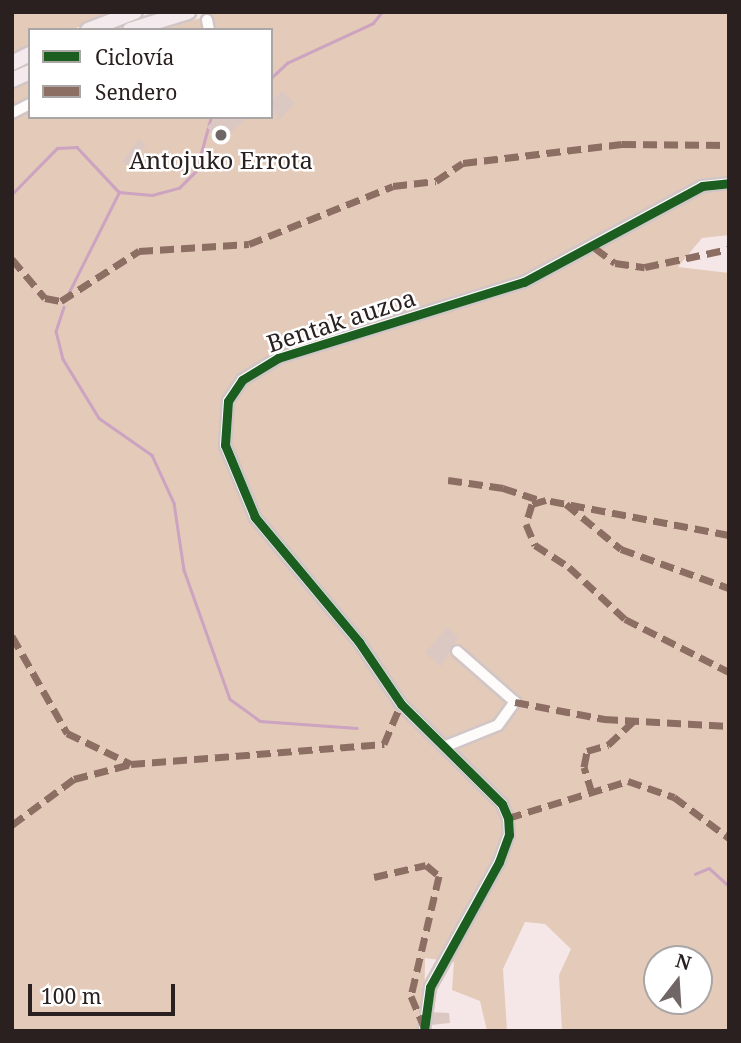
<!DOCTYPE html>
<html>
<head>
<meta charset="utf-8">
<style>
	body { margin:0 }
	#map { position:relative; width:741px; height:1043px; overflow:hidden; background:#f5e7e7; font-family:"Noto Serif",serif }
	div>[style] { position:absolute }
	.green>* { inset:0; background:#e4cab9 }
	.stream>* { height:2.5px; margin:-1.25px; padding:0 1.25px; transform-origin:1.25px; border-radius:1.25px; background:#cca3c0 }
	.building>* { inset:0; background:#dbc8c3 }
	.roads { filter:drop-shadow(2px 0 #d1c5c5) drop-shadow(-2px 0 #d1c5c5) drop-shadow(0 2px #d1c5c5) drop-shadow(0 -2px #d1c5c5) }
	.minor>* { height:10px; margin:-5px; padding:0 5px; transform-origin:5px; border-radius:5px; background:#fefbfb }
	.highway>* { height:14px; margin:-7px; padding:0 7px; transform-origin:7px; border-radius:7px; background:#f4e9ec }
	.quiet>* { height:7px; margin-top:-3.5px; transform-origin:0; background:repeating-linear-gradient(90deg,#8d6e63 0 14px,transparent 0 21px) }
	.cycleway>* { height:9px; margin:-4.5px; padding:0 4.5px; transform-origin:4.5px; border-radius:4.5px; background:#1b5e20 }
	.dots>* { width:19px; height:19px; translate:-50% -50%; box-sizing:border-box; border:4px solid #fff; border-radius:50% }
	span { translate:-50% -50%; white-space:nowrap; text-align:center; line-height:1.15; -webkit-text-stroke:5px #fff; paint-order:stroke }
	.poi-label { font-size:24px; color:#2a2020 }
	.street-label { font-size:24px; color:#2a2020 }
	.frame { position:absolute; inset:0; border:14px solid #2a2020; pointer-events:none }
	.legend { position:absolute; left:28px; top:28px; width:245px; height:91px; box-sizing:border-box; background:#fff; border:2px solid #aaa6a6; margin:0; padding:9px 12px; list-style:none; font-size:21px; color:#2a2020 }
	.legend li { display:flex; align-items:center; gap:14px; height:35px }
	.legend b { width:35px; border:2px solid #aaa6a6 }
	.north { position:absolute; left:643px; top:945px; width:70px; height:70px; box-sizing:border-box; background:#fff; border:2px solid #aaa6a6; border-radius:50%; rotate:17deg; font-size:19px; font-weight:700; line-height:28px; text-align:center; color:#2a2020 }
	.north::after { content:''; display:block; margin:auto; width:24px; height:32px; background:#716666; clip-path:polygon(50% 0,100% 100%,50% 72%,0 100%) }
	.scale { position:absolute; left:28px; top:984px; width:147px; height:32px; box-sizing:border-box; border:4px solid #2a2020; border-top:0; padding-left:9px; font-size:21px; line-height:24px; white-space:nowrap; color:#2a2020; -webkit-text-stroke:5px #fff; paint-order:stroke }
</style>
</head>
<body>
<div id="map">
	<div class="green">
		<div style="clip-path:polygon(12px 12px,108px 12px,72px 30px,30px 30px,30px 52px,12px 61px)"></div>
		<div style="clip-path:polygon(evenodd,219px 12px,729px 12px,729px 235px,702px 238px,678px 267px,729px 273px,729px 1031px,562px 1031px,559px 975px,571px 949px,545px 924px,525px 922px,503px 969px,507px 1031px,487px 1031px,480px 1001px,452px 990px,454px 962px,425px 958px,424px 1031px,12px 1031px,12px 90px,30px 82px,30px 117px,271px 117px,271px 30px,163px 30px,219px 12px,657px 959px,699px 959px,699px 1001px,657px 1001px,657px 959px)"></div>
	</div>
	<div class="stream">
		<div style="left:271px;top:78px;width:22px;rotate:-43deg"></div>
		<div style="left:287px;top:63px;width:95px;rotate:-24.9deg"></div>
		<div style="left:373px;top:23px;width:14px;rotate:-51deg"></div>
		<div style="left:12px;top:194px;width:64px;rotate:-45.6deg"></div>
		<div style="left:57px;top:148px;width:20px;rotate:-3deg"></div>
		<div style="left:77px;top:147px;width:62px;rotate:47deg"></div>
		<div style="left:119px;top:192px;width:33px;rotate:5deg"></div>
		<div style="left:152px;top:195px;width:28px;rotate:-15deg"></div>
		<div style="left:179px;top:188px;width:24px;rotate:-45deg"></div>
		<div style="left:196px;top:171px;width:56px;rotate:-74.5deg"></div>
		<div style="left:69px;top:292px;width:112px;rotate:-63.4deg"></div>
		<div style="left:64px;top:307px;width:25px;rotate:108deg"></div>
		<div style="left:56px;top:331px;width:29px;rotate:76deg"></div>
		<div style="left:63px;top:359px;width:69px;rotate:58.6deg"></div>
		<div style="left:99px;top:418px;width:65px;rotate:34.9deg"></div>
		<div style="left:152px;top:455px;width:53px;rotate:65.4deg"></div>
		<div style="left:174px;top:503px;width:68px;rotate:81.5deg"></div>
		<div style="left:184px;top:570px;width:137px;rotate:70.4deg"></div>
		<div style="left:230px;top:699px;width:37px;rotate:36deg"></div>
		<div style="left:260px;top:721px;width:97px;rotate:4.1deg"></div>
		<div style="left:695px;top:874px;width:15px;rotate:-23deg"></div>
		<div style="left:709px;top:868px;width:27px;rotate:42deg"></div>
	</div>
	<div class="building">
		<div style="clip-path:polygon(282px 91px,295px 103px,279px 120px,271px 102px)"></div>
		<div style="clip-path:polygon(217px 117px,248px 117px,220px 143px,207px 127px)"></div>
		<div style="clip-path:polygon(138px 139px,146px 145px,128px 166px,122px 162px)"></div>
		<div style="clip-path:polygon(447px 627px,458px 637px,441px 667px,425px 653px)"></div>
		<div style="clip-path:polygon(429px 1012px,449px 1013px,450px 1023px,431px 1025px)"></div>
	</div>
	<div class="roads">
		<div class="minor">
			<div style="left:207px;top:20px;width:10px;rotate:79deg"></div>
			<div style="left:12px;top:113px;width:20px;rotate:-27deg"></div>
			<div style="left:446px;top:746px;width:56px;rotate:-22deg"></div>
			<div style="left:498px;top:725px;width:29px;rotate:-54deg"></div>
			<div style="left:515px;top:702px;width:77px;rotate:-138.7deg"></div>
			<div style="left:424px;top:1031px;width:44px;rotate:-82.2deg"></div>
			<div style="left:430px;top:987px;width:143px;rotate:-61.1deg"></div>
			<div style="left:499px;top:862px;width:29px;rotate:-70deg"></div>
			<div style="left:509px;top:835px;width:17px;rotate:-93deg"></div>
			<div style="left:508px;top:818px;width:15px;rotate:-113deg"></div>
			<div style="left:502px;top:804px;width:142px;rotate:-135.3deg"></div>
			<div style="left:401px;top:704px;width:75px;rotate:-124.1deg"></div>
			<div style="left:359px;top:642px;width:163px;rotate:-129.8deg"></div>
			<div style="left:255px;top:517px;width:78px;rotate:-112.6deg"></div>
			<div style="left:225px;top:445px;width:44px;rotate:-86.1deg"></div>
			<div style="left:228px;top:401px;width:25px;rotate:-56deg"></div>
			<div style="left:242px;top:380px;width:42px;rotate:-31.4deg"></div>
			<div style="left:278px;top:358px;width:257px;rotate:-17.2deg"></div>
			<div style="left:524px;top:282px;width:202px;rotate:-28.3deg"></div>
			<div style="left:702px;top:186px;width:27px;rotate:-6deg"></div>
		</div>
		<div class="highway">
			<div style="left:88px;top:30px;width:50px;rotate:-21deg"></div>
			<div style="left:130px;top:30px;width:61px;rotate:-17.2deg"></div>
			<div style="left:12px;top:63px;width:20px;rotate:-27deg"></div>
			<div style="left:12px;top:80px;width:20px;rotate:-24deg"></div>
		</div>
	</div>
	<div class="quiet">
		<div style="left:595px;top:248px;width:25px;rotate:37deg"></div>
		<div style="left:615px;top:263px;width:30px;rotate:8deg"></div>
		<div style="left:645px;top:267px;width:86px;rotate:-12.1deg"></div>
		<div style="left:12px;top:259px;width:51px;rotate:49.8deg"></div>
		<div style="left:45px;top:298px;width:16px;rotate:11deg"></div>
		<div style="left:61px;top:301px;width:93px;rotate:-32.7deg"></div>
		<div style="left:139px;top:251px;width:110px;rotate:-3.6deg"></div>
		<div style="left:249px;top:244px;width:155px;rotate:-21.9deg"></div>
		<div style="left:393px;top:186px;width:43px;rotate:-6.6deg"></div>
		<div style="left:436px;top:181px;width:32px;rotate:-34deg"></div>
		<div style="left:463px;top:163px;width:160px;rotate:-6.8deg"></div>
		<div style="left:622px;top:144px;width:107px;rotate:0.5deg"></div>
		<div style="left:448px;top:480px;width:56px;rotate:8.3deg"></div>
		<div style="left:503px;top:488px;width:41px;rotate:18.4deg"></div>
		<div style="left:566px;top:504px;width:71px;rotate:39.3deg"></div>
		<div style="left:621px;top:549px;width:115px;rotate:19.9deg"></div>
		<div style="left:729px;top:535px;width:186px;rotate:-169.2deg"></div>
		<div style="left:546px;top:500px;width:15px;rotate:164deg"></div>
		<div style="left:532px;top:504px;width:21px;rotate:107deg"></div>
		<div style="left:526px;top:524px;width:23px;rotate:67deg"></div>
		<div style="left:535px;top:545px;width:40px;rotate:32.9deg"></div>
		<div style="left:569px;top:567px;width:76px;rotate:42.9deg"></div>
		<div style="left:625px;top:619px;width:117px;rotate:27deg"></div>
		<div style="left:12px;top:636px;width:112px;rotate:60.4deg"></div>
		<div style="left:67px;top:733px;width:71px;rotate:25.8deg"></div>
		<div style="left:131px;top:764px;width:254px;rotate:-4.5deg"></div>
		<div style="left:384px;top:744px;width:43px;rotate:-67deg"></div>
		<div style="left:515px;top:702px;width:91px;rotate:10.8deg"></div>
		<div style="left:604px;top:719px;width:125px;rotate:3.2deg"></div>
		<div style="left:592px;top:793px;width:27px;rotate:-107deg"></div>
		<div style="left:584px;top:767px;width:16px;rotate:-79deg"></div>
		<div style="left:587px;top:751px;width:22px;rotate:-16deg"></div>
		<div style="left:608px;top:745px;width:37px;rotate:-43deg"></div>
		<div style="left:508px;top:818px;width:126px;rotate:-17.1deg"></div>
		<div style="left:628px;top:781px;width:49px;rotate:19.2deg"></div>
		<div style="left:674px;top:797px;width:69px;rotate:36.7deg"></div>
		<div style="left:12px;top:825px;width:77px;rotate:-36.6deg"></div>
		<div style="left:74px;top:779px;width:59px;rotate:-14.7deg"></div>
		<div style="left:374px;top:877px;width:53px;rotate:-13deg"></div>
		<div style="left:426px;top:865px;width:17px;rotate:40deg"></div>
		<div style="left:439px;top:876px;width:123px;rotate:103.1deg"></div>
		<div style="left:411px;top:996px;width:33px;rotate:67deg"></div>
	</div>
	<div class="cycleway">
		<div style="left:424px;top:1031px;width:44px;rotate:-82.2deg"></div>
		<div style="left:430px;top:987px;width:143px;rotate:-61.1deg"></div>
		<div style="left:499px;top:862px;width:29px;rotate:-70deg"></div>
		<div style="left:509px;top:835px;width:17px;rotate:-93deg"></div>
		<div style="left:508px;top:818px;width:15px;rotate:-113deg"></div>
		<div style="left:502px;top:804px;width:142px;rotate:-135.3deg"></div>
		<div style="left:401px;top:704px;width:75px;rotate:-124.1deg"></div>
		<div style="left:359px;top:642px;width:163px;rotate:-129.8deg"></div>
		<div style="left:255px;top:517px;width:78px;rotate:-112.6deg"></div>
		<div style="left:225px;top:445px;width:44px;rotate:-86.1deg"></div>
		<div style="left:228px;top:401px;width:25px;rotate:-56deg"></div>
		<div style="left:242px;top:380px;width:42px;rotate:-31.4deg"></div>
		<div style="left:278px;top:358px;width:257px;rotate:-17.2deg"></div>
		<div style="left:524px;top:282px;width:202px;rotate:-28.3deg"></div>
		<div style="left:702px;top:186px;width:27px;rotate:-6deg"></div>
	</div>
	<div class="dots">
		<div style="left:221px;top:135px;background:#716666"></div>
	</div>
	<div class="poi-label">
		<span style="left:221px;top:160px">Antojuko Errota</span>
	</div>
	<div class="street-label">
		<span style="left:341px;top:320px;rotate:-18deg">Bentak auzoa</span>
	</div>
	<div class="frame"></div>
	<ul class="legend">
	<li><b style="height:9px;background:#1b5e20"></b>Ciclovía</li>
	<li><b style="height:9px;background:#8d6e63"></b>Sendero</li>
	</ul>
	<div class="north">N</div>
	<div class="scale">100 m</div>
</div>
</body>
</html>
